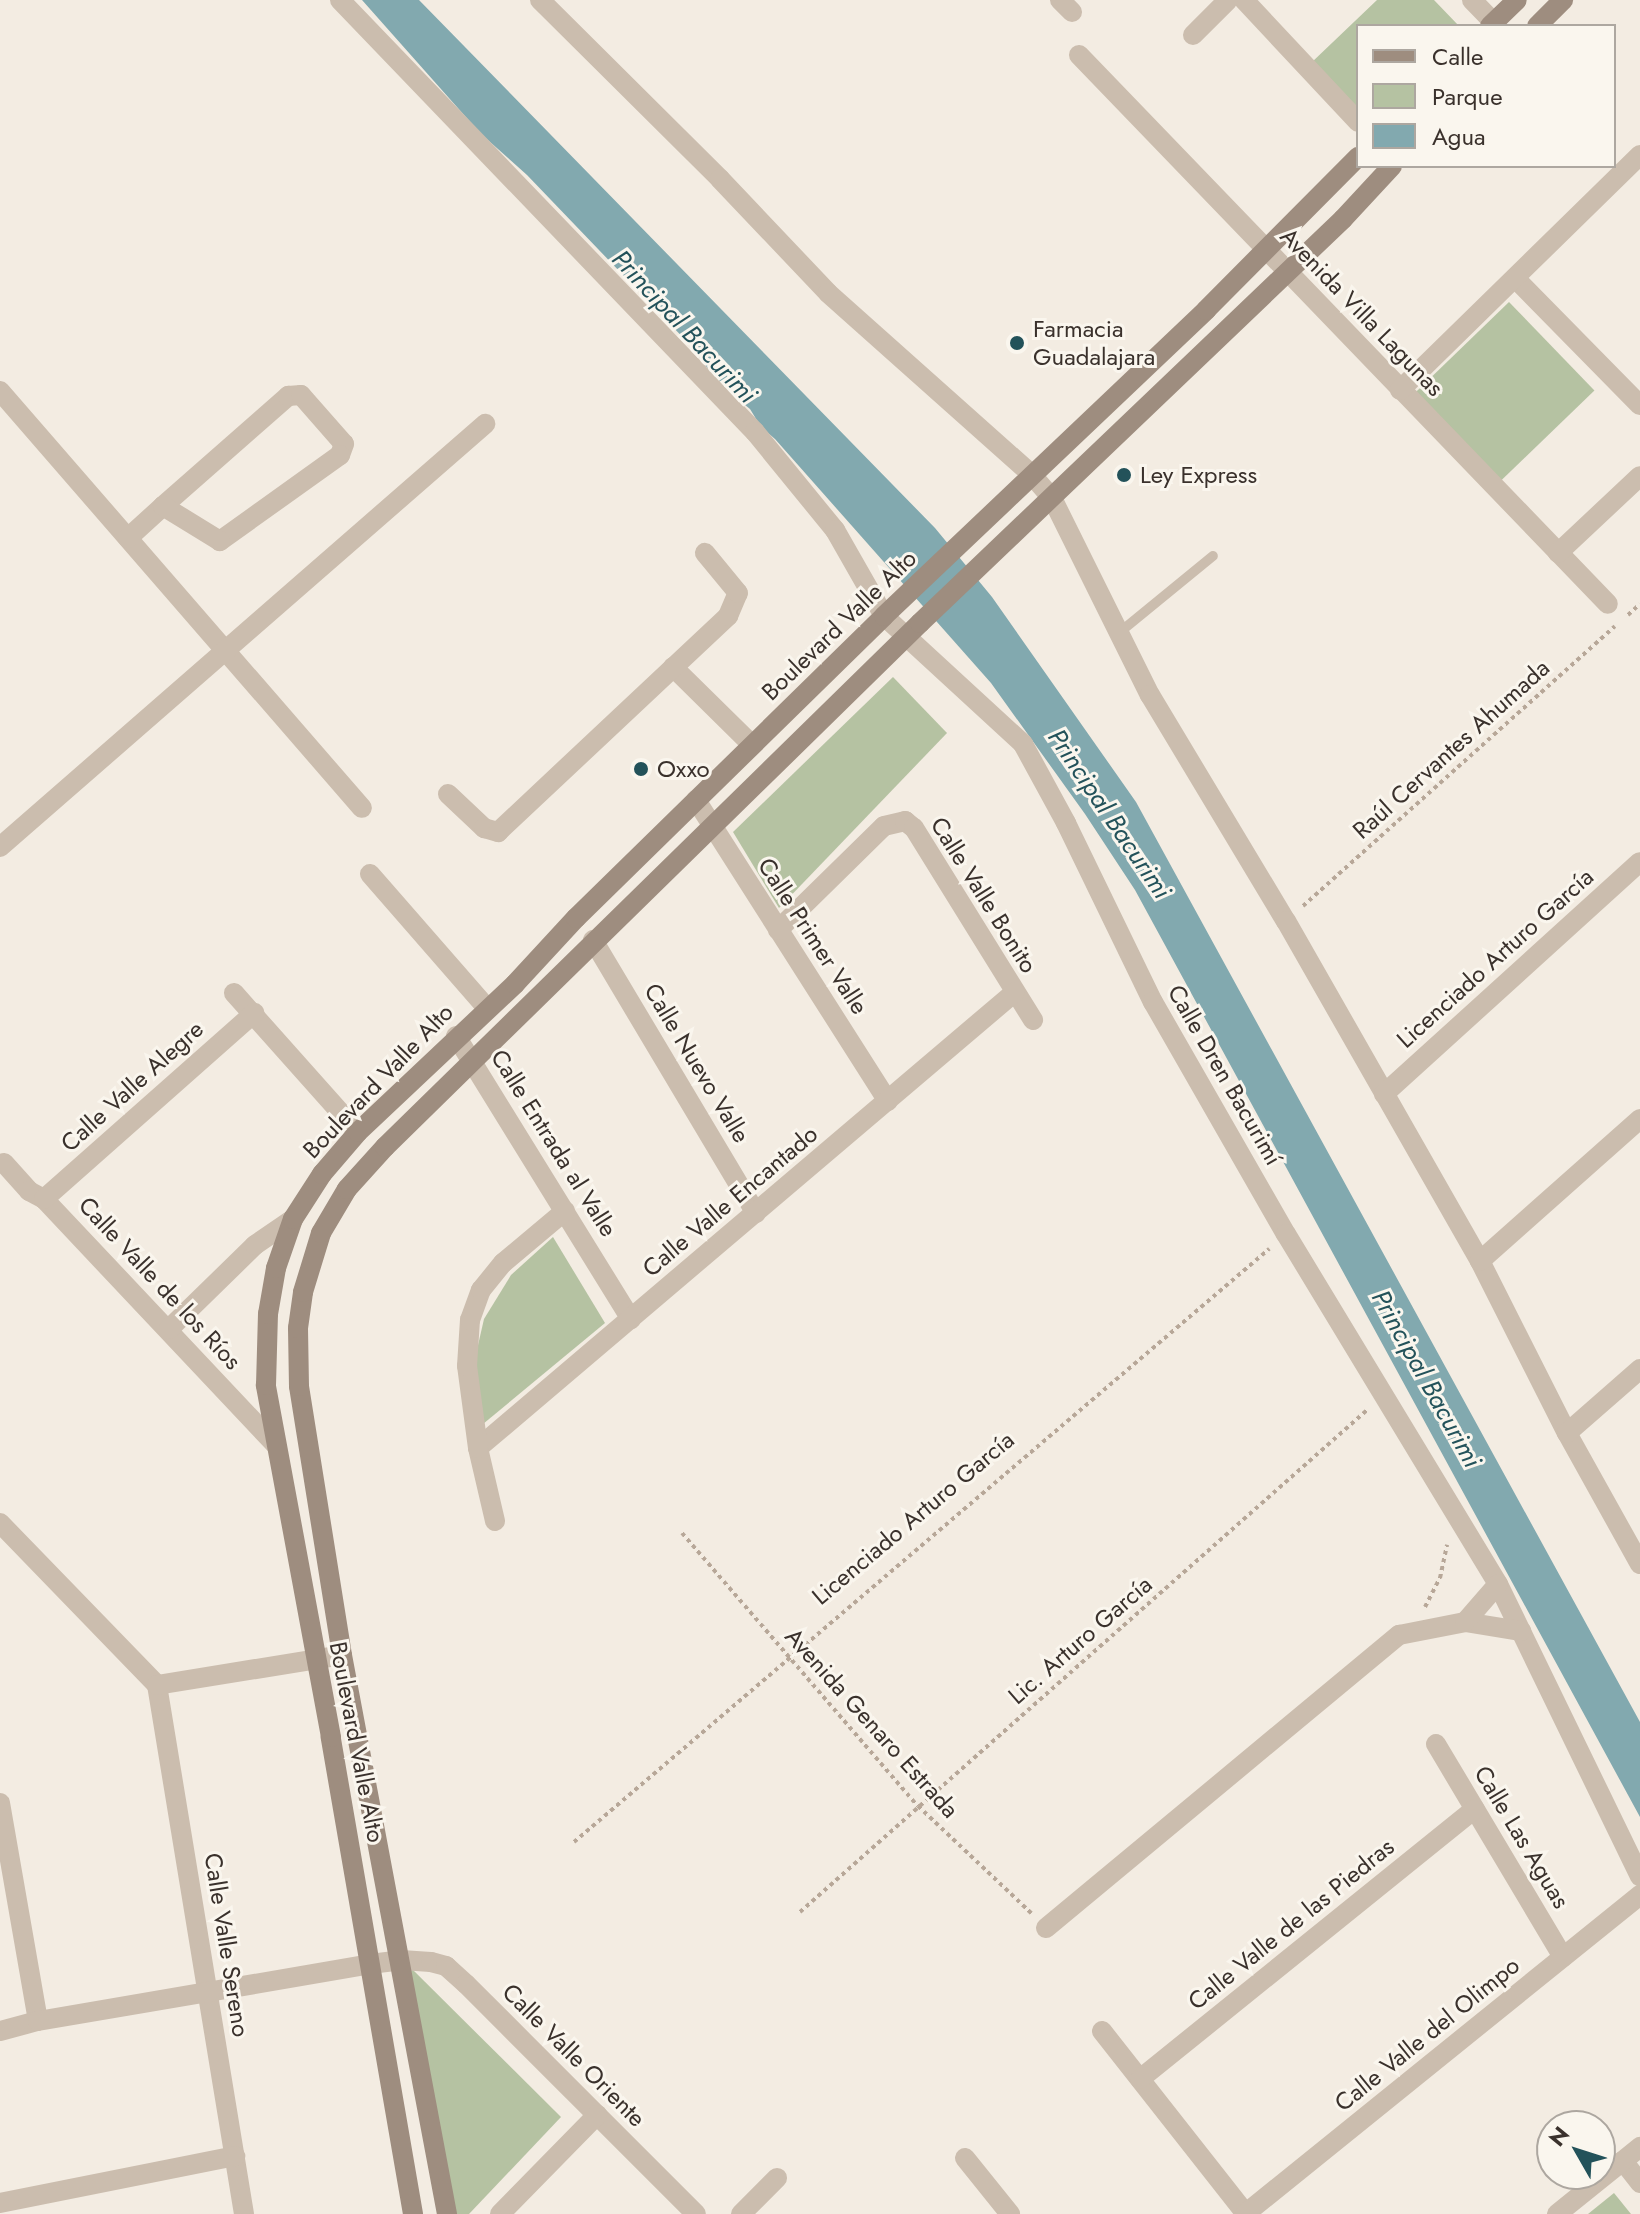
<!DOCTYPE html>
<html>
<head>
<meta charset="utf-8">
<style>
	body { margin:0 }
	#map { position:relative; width:1640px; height:2214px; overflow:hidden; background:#f3ece2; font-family:Jost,sans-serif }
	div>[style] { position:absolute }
	.green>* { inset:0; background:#b5c2a2; transform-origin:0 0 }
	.water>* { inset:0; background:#82a9af }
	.path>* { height:4px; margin-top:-2px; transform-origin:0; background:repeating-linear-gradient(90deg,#b7a798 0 4px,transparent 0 8px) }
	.lane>* { height:10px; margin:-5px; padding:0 5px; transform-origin:5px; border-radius:5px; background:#cbbdae }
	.street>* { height:20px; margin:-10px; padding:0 10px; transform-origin:10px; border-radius:10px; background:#cbbdae }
	.secondary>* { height:20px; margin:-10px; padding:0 10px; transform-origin:10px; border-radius:10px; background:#9e8d7f }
	.dots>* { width:22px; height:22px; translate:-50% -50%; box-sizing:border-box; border:4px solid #faf6ee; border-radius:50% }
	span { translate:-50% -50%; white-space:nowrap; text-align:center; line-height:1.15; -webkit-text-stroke:6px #faf6ee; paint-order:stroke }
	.street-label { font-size:24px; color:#3a312c }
	.poi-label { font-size:24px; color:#3a312c }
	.left { translate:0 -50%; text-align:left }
	.water-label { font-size:26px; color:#23525a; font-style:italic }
	.legend { position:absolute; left:1356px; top:24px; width:260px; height:144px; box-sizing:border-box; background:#faf6ee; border:2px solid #ada7a0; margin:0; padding:10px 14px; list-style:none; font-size:24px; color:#3a312c }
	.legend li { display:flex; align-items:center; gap:16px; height:40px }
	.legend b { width:40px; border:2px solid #ada7a0 }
	.north { position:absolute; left:1536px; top:2110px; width:80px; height:80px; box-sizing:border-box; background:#faf6ee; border:2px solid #ada7a0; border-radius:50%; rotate:309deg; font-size:22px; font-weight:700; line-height:32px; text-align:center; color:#3a312c }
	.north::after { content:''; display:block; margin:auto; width:28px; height:36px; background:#23525a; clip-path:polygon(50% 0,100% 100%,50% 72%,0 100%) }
</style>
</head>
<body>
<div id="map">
	<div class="green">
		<div style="clip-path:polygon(1377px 0,1434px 0,1459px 26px,1358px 26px,1358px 112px,1311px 63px)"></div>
		<div style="left:1509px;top:302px;width:123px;height:133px;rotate:46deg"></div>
		<div style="clip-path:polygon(893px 677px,947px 733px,779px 908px,733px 832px)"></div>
		<div style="clip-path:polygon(553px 1237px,605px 1323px,483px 1424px,473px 1367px,484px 1319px,511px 1275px)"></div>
		<div style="clip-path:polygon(410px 1967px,561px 2117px,469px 2214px,455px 2214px)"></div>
		<div style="clip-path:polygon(1614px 2193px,1631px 2214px,1588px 2214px)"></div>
	</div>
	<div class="water">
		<div style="clip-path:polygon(362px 0,419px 0,935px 528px,992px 597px,1136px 802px,1640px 1722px,1640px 1817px,1135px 890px,1085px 814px,991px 683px,775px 439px,761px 427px,750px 409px,718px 383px,694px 349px,527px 175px,480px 133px)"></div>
	</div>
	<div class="path">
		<div style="left:1628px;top:615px;width:16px;rotate:-43deg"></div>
		<div style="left:1303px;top:906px;width:419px;rotate:-41.9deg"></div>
		<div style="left:682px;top:1533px;width:361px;rotate:49.2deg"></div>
		<div style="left:918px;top:1806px;width:156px;rotate:43.4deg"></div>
		<div style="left:1425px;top:1607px;width:33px;rotate:-63deg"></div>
		<div style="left:1440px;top:1578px;width:34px;rotate:-78deg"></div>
		<div style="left:574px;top:1842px;width:914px;rotate:-40.47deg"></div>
		<div style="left:800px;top:1912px;width:757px;rotate:-41.52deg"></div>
	</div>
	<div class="lane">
		<div style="left:1120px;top:632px;width:120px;rotate:-39.3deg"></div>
	</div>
	<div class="street">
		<div style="left:340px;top:0;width:599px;rotate:46.15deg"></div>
		<div style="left:755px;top:432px;width:127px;rotate:50.8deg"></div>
		<div style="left:835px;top:530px;width:99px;rotate:60.3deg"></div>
		<div style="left:884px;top:616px;width:189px;rotate:42.6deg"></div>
		<div style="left:1023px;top:744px;width:90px;rotate:61.4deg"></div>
		<div style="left:1066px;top:823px;width:199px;rotate:64.1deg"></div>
		<div style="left:1153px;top:1002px;width:267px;rotate:60.2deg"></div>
		<div style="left:1286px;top:1234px;width:409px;rotate:58.8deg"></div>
		<div style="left:1498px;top:1584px;width:325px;rotate:64.1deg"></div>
		<div style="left:540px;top:0;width:254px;rotate:44.8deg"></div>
		<div style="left:720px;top:179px;width:157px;rotate:46.5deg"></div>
		<div style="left:828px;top:293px;width:272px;rotate:41.7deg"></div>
		<div style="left:1031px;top:474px;width:32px;rotate:49deg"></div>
		<div style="left:1052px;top:498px;width:220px;rotate:63.6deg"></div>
		<div style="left:1150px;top:695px;width:264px;rotate:59deg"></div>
		<div style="left:1286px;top:921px;width:391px;rotate:60.3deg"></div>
		<div style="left:1480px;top:1261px;width:193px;rotate:63.2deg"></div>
		<div style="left:1567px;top:1433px;width:150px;rotate:60.9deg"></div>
		<div style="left:1060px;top:0;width:17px;rotate:45deg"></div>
		<div style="left:1244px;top:0;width:167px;rotate:46.9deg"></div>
		<div style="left:1472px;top:0;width:36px;rotate:46deg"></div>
		<div style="left:1193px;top:35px;width:49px;rotate:-45deg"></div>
		<div style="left:1079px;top:55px;width:762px;rotate:46.06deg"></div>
		<div style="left:1515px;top:278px;width:178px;rotate:45.5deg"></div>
		<div style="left:1400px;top:390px;width:336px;rotate:-44.4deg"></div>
		<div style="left:0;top:391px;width:552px;rotate:49.04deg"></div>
		<div style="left:128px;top:538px;width:47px;rotate:-42.4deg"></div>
		<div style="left:163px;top:506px;width:167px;rotate:-41.3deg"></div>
		<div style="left:288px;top:396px;width:13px;rotate:-4deg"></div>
		<div style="left:301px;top:395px;width:65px;rotate:48.7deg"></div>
		<div style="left:344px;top:444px;width:12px;rotate:110deg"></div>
		<div style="left:340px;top:455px;width:148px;rotate:144.4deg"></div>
		<div style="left:220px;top:541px;width:67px;rotate:-148.4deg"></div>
		<div style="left:1558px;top:553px;width:112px;rotate:-43.2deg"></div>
		<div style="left:673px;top:667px;width:111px;rotate:44.6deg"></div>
		<div style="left:448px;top:794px;width:50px;rotate:43.4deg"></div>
		<div style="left:484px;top:828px;width:15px;rotate:16deg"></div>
		<div style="left:498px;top:832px;width:316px;rotate:-43.2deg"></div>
		<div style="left:728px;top:616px;width:25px;rotate:-67deg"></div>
		<div style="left:738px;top:593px;width:52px;rotate:-129.5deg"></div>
		<div style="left:696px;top:800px;width:357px;rotate:57.5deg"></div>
		<div style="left:0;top:847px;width:644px;rotate:-41.09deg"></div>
		<div style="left:370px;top:874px;width:178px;rotate:48.9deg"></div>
		<div style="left:778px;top:930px;width:148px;rotate:-44.5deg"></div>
		<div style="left:884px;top:826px;width:22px;rotate:-13deg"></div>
		<div style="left:905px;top:821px;width:11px;rotate:38deg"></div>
		<div style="left:914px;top:828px;width:226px;rotate:58.2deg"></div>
		<div style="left:593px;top:940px;width:318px;rotate:59.2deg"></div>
		<div style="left:234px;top:993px;width:186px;rotate:48.3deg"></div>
		<div style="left:456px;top:1036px;width:333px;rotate:58.3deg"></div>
		<div style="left:1384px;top:1094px;width:345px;rotate:-42.2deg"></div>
		<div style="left:4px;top:1163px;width:38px;rotate:48deg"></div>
		<div style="left:29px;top:1191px;width:17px;rotate:28deg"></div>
		<div style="left:44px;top:1199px;width:337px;rotate:46.7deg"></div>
		<div style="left:44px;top:1199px;width:281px;rotate:-41.5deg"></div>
		<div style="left:1480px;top:1261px;width:214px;rotate:-41.6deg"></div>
		<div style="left:169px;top:1329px;width:120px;rotate:-44.3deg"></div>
		<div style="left:255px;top:1245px;width:46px;rotate:-34.4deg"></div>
		<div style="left:1567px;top:1433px;width:97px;rotate:-41.2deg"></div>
		<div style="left:478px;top:1448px;width:704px;rotate:-40.34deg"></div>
		<div style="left:495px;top:1521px;width:75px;rotate:-103.1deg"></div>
		<div style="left:478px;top:1448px;width:83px;rotate:-97.6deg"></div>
		<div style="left:467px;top:1366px;width:46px;rotate:-86.3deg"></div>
		<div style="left:470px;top:1320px;width:32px;rotate:-70deg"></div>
		<div style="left:481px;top:1290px;width:35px;rotate:-51deg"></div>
		<div style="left:503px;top:1263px;width:81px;rotate:-40deg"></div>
		<div style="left:0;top:1523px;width:226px;rotate:45.9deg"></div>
		<div style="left:157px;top:1685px;width:536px;rotate:80.66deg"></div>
		<div style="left:1465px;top:1622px;width:57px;rotate:9.1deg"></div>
		<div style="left:157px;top:1685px;width:187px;rotate:-9.2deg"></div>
		<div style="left:1436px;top:1744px;width:248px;rotate:59.2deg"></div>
		<div style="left:0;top:1803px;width:221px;rotate:80.1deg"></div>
		<div style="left:1046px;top:1928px;width:459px;rotate:-39.7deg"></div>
		<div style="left:1399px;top:1635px;width:67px;rotate:-11.1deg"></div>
		<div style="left:1465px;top:1622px;width:50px;rotate:-49deg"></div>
		<div style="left:0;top:2031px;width:39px;rotate:-15deg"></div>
		<div style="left:38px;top:2021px;width:337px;rotate:-9.7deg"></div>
		<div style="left:370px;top:1964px;width:31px;rotate:-7deg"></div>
		<div style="left:401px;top:1960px;width:30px;rotate:4deg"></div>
		<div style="left:431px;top:1962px;width:16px;rotate:15deg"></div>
		<div style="left:446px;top:1966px;width:27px;rotate:42deg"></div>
		<div style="left:466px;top:1984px;width:325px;rotate:45deg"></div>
		<div style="left:1102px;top:2031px;width:233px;rotate:51.8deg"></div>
		<div style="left:1140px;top:2079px;width:430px;rotate:-38.9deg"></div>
		<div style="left:965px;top:2158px;width:72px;rotate:51.2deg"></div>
		<div style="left:1623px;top:2161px;width:28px;rotate:52deg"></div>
		<div style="left:0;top:2203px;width:240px;rotate:-11.3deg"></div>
		<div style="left:500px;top:2214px;width:139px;rotate:-45.6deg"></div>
		<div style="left:741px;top:2214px;width:51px;rotate:-45deg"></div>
		<div style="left:1245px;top:2214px;width:508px;rotate:-38.92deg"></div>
		<div style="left:1557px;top:2214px;width:107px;rotate:-38.9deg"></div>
	</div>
	<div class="secondary">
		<div style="left:1490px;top:26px;width:37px;rotate:-44deg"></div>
		<div style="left:1537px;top:26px;width:37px;rotate:-45deg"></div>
		<div style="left:413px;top:2214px;width:484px;rotate:-99.8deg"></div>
		<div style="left:331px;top:1737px;width:358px;rotate:-100.5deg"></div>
		<div style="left:266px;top:1385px;width:71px;rotate:-88.4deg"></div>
		<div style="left:268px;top:1314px;width:47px;rotate:-80.1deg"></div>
		<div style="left:276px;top:1268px;width:52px;rotate:-70.9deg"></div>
		<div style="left:293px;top:1219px;width:54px;rotate:-57.2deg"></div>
		<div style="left:322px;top:1174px;width:55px;rotate:-49.4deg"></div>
		<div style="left:358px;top:1132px;width:216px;rotate:-43.3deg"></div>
		<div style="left:515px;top:984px;width:90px;rotate:-47.3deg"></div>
		<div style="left:576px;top:918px;width:431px;rotate:-44.4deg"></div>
		<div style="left:884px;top:616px;width:444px;rotate:-43.5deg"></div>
		<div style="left:1206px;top:310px;width:216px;rotate:-45.2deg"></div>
		<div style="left:447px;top:2214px;width:569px;rotate:-100.64deg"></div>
		<div style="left:342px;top:1655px;width:272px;rotate:-99.1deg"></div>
		<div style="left:299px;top:1386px;width:58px;rotate:-91deg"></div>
		<div style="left:298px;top:1328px;width:36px;rotate:-82deg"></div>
		<div style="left:303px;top:1292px;width:62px;rotate:-73deg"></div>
		<div style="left:321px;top:1233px;width:51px;rotate:-59.4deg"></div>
		<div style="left:347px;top:1189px;width:57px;rotate:-47.9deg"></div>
		<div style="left:385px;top:1147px;width:749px;rotate:-44.4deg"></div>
		<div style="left:920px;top:623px;width:585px;rotate:-43.68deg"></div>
		<div style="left:1343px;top:219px;width:72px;rotate:-47.2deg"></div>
	</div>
	<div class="dots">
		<div style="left:1017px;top:343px;background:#23525a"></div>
		<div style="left:1124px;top:475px;background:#23525a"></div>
		<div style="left:641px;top:769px;background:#23525a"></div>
	</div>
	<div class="street-label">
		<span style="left:1362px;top:312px;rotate:46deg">Avenida Villa Lagunas</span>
		<span style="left:839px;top:625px;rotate:-44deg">Boulevard Valle Alto</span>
		<span style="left:1451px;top:749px;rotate:-42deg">Raúl Cervantes Ahumada</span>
		<span style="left:984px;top:895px;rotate:58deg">Calle Valle Bonito</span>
		<span style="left:813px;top:936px;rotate:57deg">Calle Primer Valle</span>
		<span style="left:1495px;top:958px;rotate:-42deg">Licenciado Arturo García</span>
		<span style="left:697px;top:1063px;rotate:59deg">Calle Nuevo Valle</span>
		<span style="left:1225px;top:1075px;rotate:60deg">Calle Dren Bacurimí</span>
		<span style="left:378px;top:1081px;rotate:-46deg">Boulevard Valle Alto</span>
		<span style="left:132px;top:1086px;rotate:-42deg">Calle Valle Alegre</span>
		<span style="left:554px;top:1143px;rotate:58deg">Calle Entrada al Valle</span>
		<span style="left:730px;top:1201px;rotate:-40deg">Calle Valle Encantado</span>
		<span style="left:160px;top:1283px;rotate:47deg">Calle Valle de los Ríos</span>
		<span style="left:913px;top:1518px;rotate:-40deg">Licenciado Arturo García</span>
		<span style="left:1080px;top:1640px;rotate:-41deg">Lic. Arturo García</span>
		<span style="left:872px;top:1723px;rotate:48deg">Avenida Genaro Estrada</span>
		<span style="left:357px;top:1742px;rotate:79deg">Boulevard Valle Alto</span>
		<span style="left:1522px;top:1837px;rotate:59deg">Calle Las Aguas</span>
		<span style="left:1291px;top:1924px;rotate:-39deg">Calle Valle de las Piedras</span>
		<span style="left:227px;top:1945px;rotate:81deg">Calle Valle Sereno</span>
		<span style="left:1427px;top:2034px;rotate:-39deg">Calle Valle del Olimpo</span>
		<span style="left:574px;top:2055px;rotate:45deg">Calle Valle Oriente</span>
	</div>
	<div class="poi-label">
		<span class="left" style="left:1033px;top:343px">Farmacia<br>Guadalajara</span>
		<span class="left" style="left:1140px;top:475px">Ley Express</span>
		<span class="left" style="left:657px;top:769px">Oxxo</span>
	</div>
	<div class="water-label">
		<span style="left:684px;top:327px;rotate:47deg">Principal Bacurimi</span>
		<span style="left:1109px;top:814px;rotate:56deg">Principal Bacurimi</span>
		<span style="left:1426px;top:1379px;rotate:61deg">Principal Bacurimi</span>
	</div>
	<ul class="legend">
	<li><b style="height:10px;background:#9e8d7f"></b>Calle</li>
	<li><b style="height:22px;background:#b5c2a2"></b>Parque</li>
	<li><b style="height:22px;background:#82a9af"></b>Agua</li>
	</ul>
	<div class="north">N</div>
</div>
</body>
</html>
